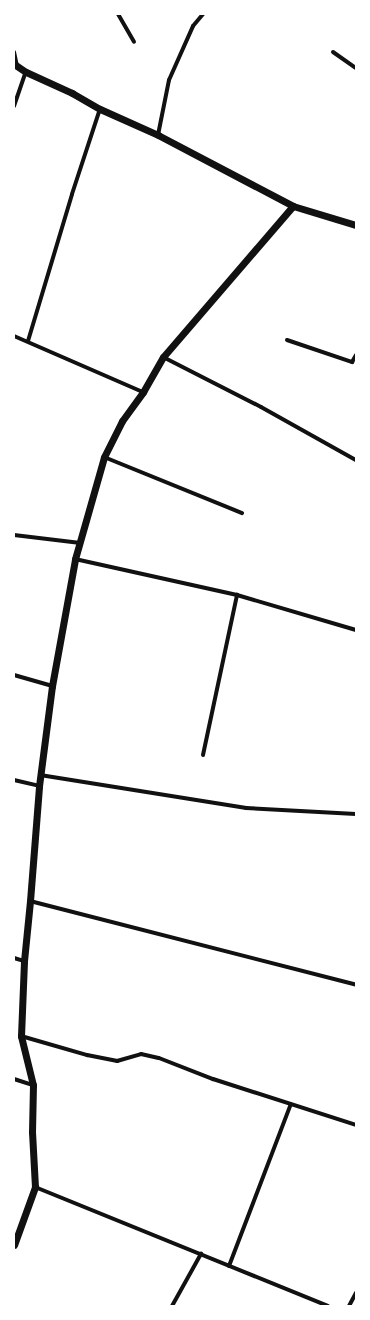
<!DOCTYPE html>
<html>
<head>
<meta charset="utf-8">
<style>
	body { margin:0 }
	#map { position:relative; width:370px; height:1320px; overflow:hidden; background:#fff; font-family:"Space Grotesk",sans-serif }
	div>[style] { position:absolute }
	.minor>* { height:4px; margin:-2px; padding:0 2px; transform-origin:2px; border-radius:2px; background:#111 }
	.tertiary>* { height:7px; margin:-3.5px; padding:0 3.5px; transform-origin:3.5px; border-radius:3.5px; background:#111 }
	span { translate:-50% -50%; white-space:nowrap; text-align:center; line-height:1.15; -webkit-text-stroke:4px #fff; paint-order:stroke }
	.frame { position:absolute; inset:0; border:15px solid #fff; pointer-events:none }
</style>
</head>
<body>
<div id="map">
	<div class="minor">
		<div style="left:118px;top:14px;width:32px;rotate:60deg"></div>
		<div style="left:14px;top:52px;width:14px;rotate:78deg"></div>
		<div style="left:333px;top:52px;width:28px;rotate:35deg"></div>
		<div style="left:14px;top:106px;width:36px;rotate:-71deg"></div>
		<div style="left:158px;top:135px;width:56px;rotate:-78.7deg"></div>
		<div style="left:169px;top:80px;width:59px;rotate:-66deg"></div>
		<div style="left:193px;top:26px;width:16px;rotate:-50deg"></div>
		<div style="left:14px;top:336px;width:141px;rotate:23.5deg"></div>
		<div style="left:287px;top:340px;width:69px;rotate:18.7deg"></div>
		<div style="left:352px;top:362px;width:8px;rotate:-60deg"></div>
		<div style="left:28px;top:341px;width:153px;rotate:-73.3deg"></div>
		<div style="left:72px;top:194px;width:89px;rotate:-71.8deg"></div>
		<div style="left:163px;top:357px;width:110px;rotate:27deg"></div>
		<div style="left:261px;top:407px;width:109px;rotate:29.2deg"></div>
		<div style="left:104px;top:457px;width:149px;rotate:22.1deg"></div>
		<div style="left:14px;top:535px;width:67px;rotate:6.8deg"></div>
		<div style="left:75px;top:559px;width:166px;rotate:12.5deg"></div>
		<div style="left:237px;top:595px;width:124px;rotate:16.4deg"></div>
		<div style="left:14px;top:675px;width:40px;rotate:16deg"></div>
		<div style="left:203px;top:755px;width:164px;rotate:-78deg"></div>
		<div style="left:40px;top:775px;width:209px;rotate:9.1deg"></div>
		<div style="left:246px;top:808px;width:110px;rotate:3.1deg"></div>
		<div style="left:14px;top:780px;width:26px;rotate:13deg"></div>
		<div style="left:30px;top:901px;width:337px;rotate:14.4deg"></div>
		<div style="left:14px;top:958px;width:10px;rotate:17deg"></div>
		<div style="left:21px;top:1036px;width:69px;rotate:16.1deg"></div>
		<div style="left:87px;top:1055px;width:31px;rotate:11deg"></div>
		<div style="left:117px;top:1061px;width:25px;rotate:-16deg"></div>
		<div style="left:141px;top:1054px;width:18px;rotate:13deg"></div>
		<div style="left:159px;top:1058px;width:58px;rotate:21.3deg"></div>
		<div style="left:213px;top:1079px;width:150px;rotate:17.8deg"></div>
		<div style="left:14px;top:1079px;width:20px;rotate:18deg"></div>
		<div style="left:35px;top:1187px;width:316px;rotate:22.1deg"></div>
		<div style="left:229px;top:1266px;width:173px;rotate:-69.1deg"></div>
		<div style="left:172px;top:1306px;width:60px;rotate:-60.9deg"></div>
		<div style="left:349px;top:1306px;width:15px;rotate:-62deg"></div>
	</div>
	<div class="tertiary">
		<div style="left:14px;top:64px;width:14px;rotate:34deg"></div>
		<div style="left:26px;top:72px;width:51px;rotate:24.5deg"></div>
		<div style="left:72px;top:93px;width:32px;rotate:30deg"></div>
		<div style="left:100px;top:109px;width:64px;rotate:24.1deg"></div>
		<div style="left:158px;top:135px;width:153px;rotate:27.7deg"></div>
		<div style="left:293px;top:206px;width:66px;rotate:16.8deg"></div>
		<div style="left:14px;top:1245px;width:62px;rotate:-70.1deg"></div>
		<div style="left:35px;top:1187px;width:55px;rotate:-93.1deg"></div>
		<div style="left:32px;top:1132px;width:47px;rotate:-88.8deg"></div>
		<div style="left:33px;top:1085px;width:50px;rotate:-103.8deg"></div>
		<div style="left:21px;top:1036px;width:75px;rotate:-87.7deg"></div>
		<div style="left:24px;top:961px;width:60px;rotate:-84.3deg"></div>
		<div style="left:30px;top:901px;width:115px;rotate:-85.5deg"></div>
		<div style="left:39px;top:786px;width:101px;rotate:-82.6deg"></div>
		<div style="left:52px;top:686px;width:129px;rotate:-79.7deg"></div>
		<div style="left:75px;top:559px;width:106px;rotate:-74.1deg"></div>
		<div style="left:104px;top:457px;width:40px;rotate:-63.4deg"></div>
		<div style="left:122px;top:421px;width:36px;rotate:-54deg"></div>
		<div style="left:143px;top:392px;width:40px;rotate:-60.3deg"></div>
		<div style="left:163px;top:357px;width:199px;rotate:-49.3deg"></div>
	</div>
	<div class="frame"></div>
</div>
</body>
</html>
